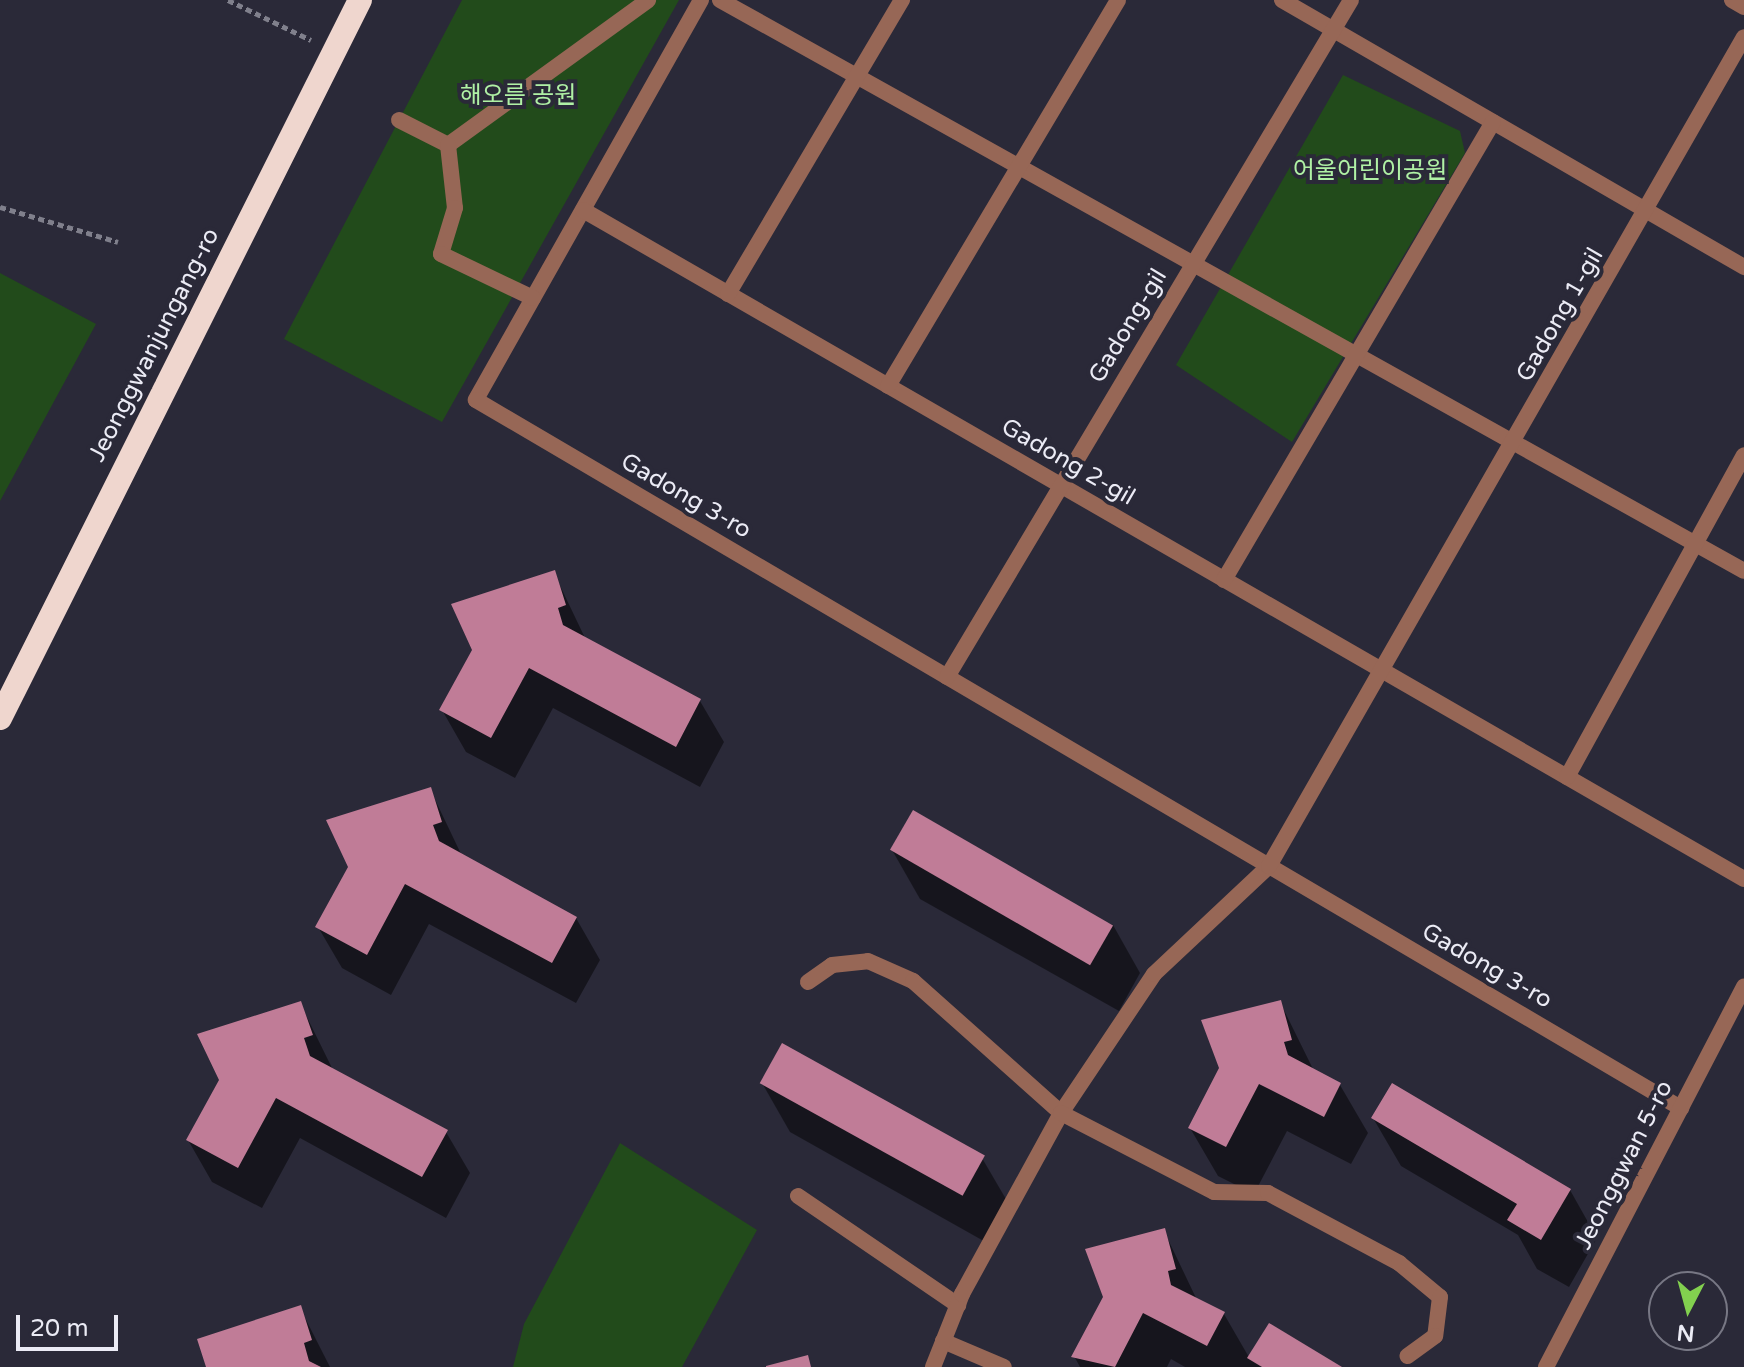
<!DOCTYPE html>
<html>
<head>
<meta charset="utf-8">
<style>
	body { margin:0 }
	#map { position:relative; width:1744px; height:1367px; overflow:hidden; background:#2a2938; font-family:"Varela Round","Noto Sans KR",sans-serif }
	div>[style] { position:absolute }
	.green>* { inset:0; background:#224b1b }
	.shadow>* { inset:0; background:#0007 }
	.building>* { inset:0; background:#c07c97; transform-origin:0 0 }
	.path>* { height:5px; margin-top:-2.5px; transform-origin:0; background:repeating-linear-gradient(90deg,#80808c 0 6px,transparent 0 10px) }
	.lane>* { height:16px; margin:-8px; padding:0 8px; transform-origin:8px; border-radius:8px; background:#976756 }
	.street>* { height:16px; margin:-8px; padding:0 8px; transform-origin:8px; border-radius:8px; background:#976756 }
	.highway>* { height:24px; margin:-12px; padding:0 12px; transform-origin:12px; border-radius:12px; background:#efd6ce }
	span { translate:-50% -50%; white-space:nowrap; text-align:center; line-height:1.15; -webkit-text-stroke:8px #2a2938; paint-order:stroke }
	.park-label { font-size:24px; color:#b0f1a5 }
	.street-label { font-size:24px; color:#ebebf5 }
	.north { position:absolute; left:1648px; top:1271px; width:80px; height:80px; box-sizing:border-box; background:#2a2938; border:2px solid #777784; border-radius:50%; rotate:186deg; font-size:22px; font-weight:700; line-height:32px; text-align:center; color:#ebebf5 }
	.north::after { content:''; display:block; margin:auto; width:28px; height:36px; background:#82d04f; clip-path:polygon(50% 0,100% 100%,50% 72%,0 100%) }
	.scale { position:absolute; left:16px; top:1315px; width:102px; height:36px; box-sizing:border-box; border:4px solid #ebebf5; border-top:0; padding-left:10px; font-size:24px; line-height:28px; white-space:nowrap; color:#ebebf5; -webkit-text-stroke:6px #2a2938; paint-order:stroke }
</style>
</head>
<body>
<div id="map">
	<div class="green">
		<div style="clip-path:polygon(462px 0,679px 0,442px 422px,284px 339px)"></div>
		<div style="clip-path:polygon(1343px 75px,1460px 131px,1465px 153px,1292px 442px,1176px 365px)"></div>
		<div style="clip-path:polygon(0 273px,96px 324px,0 501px)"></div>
		<div style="clip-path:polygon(620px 1143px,757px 1230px,682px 1367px,513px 1367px,524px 1324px)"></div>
	</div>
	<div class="shadow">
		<div style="clip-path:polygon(554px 573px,586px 640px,700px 701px,724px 742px,700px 787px,553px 708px,515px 778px,466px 752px,442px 710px)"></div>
		<div style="clip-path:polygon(430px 789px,462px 856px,576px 918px,600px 960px,576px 1003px,429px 924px,391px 995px,342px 968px,318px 927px)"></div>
		<div style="clip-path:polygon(892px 850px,1113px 925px,1140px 973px,1119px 1011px,920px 899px)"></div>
		<div style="clip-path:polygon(1280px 1002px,1314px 1071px,1340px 1085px,1368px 1133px,1351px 1164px,1287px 1131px,1254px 1194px,1218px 1176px,1190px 1128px)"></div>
		<div style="clip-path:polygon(300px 1003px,333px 1070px,446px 1132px,470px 1173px,446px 1218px,300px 1138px,262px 1208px,212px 1182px,188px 1140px)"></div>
		<div style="clip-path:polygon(762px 1083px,982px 1158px,1010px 1206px,989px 1244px,790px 1132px)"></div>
		<div style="clip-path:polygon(1373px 1118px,1570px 1190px,1597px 1238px,1569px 1287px,1537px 1269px,1518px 1235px,1401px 1166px)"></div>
		<div style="clip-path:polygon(1164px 1231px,1197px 1300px,1224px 1314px,1250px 1359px,1338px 1367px,1185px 1367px,1171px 1359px,1167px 1367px,1080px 1367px,1074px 1356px)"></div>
		<div style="clip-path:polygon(300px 1308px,330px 1367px,212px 1367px)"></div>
	</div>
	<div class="building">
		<div style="clip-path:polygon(555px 570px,566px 605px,558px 608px,563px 625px,701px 699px,676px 747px,529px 668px,491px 738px,439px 710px,472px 650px,451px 604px)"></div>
		<div style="clip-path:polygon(431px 787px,442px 822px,433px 825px,439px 841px,577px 917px,552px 963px,405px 884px,367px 955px,315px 927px,348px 867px,326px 820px)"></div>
		<div style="left:913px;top:810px;width:231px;height:46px;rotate:30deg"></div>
		<div style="clip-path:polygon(1281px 1000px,1292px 1040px,1284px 1042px,1288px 1055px,1341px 1083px,1324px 1117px,1259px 1084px,1226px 1147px,1188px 1128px,1219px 1068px,1201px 1020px)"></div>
		<div style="clip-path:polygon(301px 1001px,313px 1035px,304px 1038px,310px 1056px,448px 1130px,422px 1177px,276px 1098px,238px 1168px,186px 1140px,219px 1080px,197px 1034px)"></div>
		<div style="left:782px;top:1043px;width:232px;height:46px;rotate:29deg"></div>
		<div style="clip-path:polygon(1392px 1083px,1571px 1189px,1541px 1240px,1507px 1220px,1517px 1204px,1371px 1118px)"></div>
		<div style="clip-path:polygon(1165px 1228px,1176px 1269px,1168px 1271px,1171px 1285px,1225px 1312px,1207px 1346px,1143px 1313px,1115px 1367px,1071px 1357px,1103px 1297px,1085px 1249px)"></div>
		<div style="clip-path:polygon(301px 1305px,312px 1340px,304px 1343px,309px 1361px,321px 1367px,206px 1367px,197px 1339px)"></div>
		<div style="clip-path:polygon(1269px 1323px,1342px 1367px,1262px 1367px,1247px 1358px)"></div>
		<div style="clip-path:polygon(808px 1355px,811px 1367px,766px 1367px,766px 1366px)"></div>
	</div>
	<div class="path">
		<div style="left:228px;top:0;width:92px;rotate:25.7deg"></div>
		<div style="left:0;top:207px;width:123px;rotate:16.5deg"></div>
	</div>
	<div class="lane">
		<div style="left:808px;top:982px;width:29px;rotate:-35deg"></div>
		<div style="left:832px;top:965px;width:36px;rotate:-6deg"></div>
		<div style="left:868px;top:961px;width:49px;rotate:24deg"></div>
		<div style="left:913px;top:981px;width:198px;rotate:41.7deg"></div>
		<div style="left:1061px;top:1113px;width:167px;rotate:-56.2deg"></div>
		<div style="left:1154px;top:974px;width:158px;rotate:-43.2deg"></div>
		<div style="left:798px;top:1196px;width:194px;rotate:34.3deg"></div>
		<div style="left:943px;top:1341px;width:66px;rotate:23.1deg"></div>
		<div style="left:933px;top:1367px;width:79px;rotate:-68.3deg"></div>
		<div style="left:962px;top:1294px;width:206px;rotate:-61.3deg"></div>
		<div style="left:1061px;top:1113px;width:172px;rotate:27.3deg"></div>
		<div style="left:1214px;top:1192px;width:54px;rotate:1.1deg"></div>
		<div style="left:1268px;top:1193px;width:149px;rotate:28.1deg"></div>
		<div style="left:1399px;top:1263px;width:53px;rotate:39.7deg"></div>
		<div style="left:1440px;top:1297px;width:39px;rotate:97deg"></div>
		<div style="left:1435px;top:1336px;width:34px;rotate:144deg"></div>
	</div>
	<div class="street">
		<div style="left:701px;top:0;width:459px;rotate:119.4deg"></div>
		<div style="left:476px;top:400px;width:1398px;rotate:30.44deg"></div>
		<div style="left:720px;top:0;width:1172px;rotate:29.14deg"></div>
		<div style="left:1282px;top:0;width:534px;rotate:30.02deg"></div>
		<div style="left:1732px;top:0;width:14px;rotate:30deg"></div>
		<div style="left:399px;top:120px;width:55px;rotate:27deg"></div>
		<div style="left:448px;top:145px;width:247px;rotate:-35.9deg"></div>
		<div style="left:448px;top:145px;width:63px;rotate:83.7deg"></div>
		<div style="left:455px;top:208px;width:48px;rotate:106.9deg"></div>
		<div style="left:441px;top:254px;width:102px;rotate:25.6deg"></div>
		<div style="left:583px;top:210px;width:1340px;rotate:29.95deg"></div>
		<div style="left:728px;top:294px;width:342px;rotate:-59.4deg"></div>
		<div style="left:888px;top:386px;width:449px;rotate:-59.2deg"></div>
		<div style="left:1224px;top:580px;width:531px;rotate:-59.57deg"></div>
		<div style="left:947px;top:677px;width:788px;rotate:-59.17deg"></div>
		<div style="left:1567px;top:777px;width:367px;rotate:-61.2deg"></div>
		<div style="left:1269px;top:866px;width:955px;rotate:-60.19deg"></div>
		<div style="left:1546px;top:1367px;width:429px;rotate:-62.5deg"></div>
	</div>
	<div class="highway">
		<div style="left:0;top:718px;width:803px;rotate:-63.37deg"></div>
	</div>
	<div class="park-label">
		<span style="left:518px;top:96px">해오름 공원</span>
		<span style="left:1370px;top:171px">어울어린이공원</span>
	</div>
	<div class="street-label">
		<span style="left:1560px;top:315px;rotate:-60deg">Gadong 1-gil</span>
		<span style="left:1128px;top:326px;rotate:-59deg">Gadong-gil</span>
		<span style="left:154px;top:345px;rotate:-63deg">Jeonggwanjungang-ro</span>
		<span style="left:1068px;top:462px;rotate:30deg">Gadong 2-gil</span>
		<span style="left:686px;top:496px;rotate:30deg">Gadong 3-ro</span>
		<span style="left:1487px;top:966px;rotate:30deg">Gadong 3-ro</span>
		<span style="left:1624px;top:1165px;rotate:-63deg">Jeonggwan 5-ro</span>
	</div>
	<div class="north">N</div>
	<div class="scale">20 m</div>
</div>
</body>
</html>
